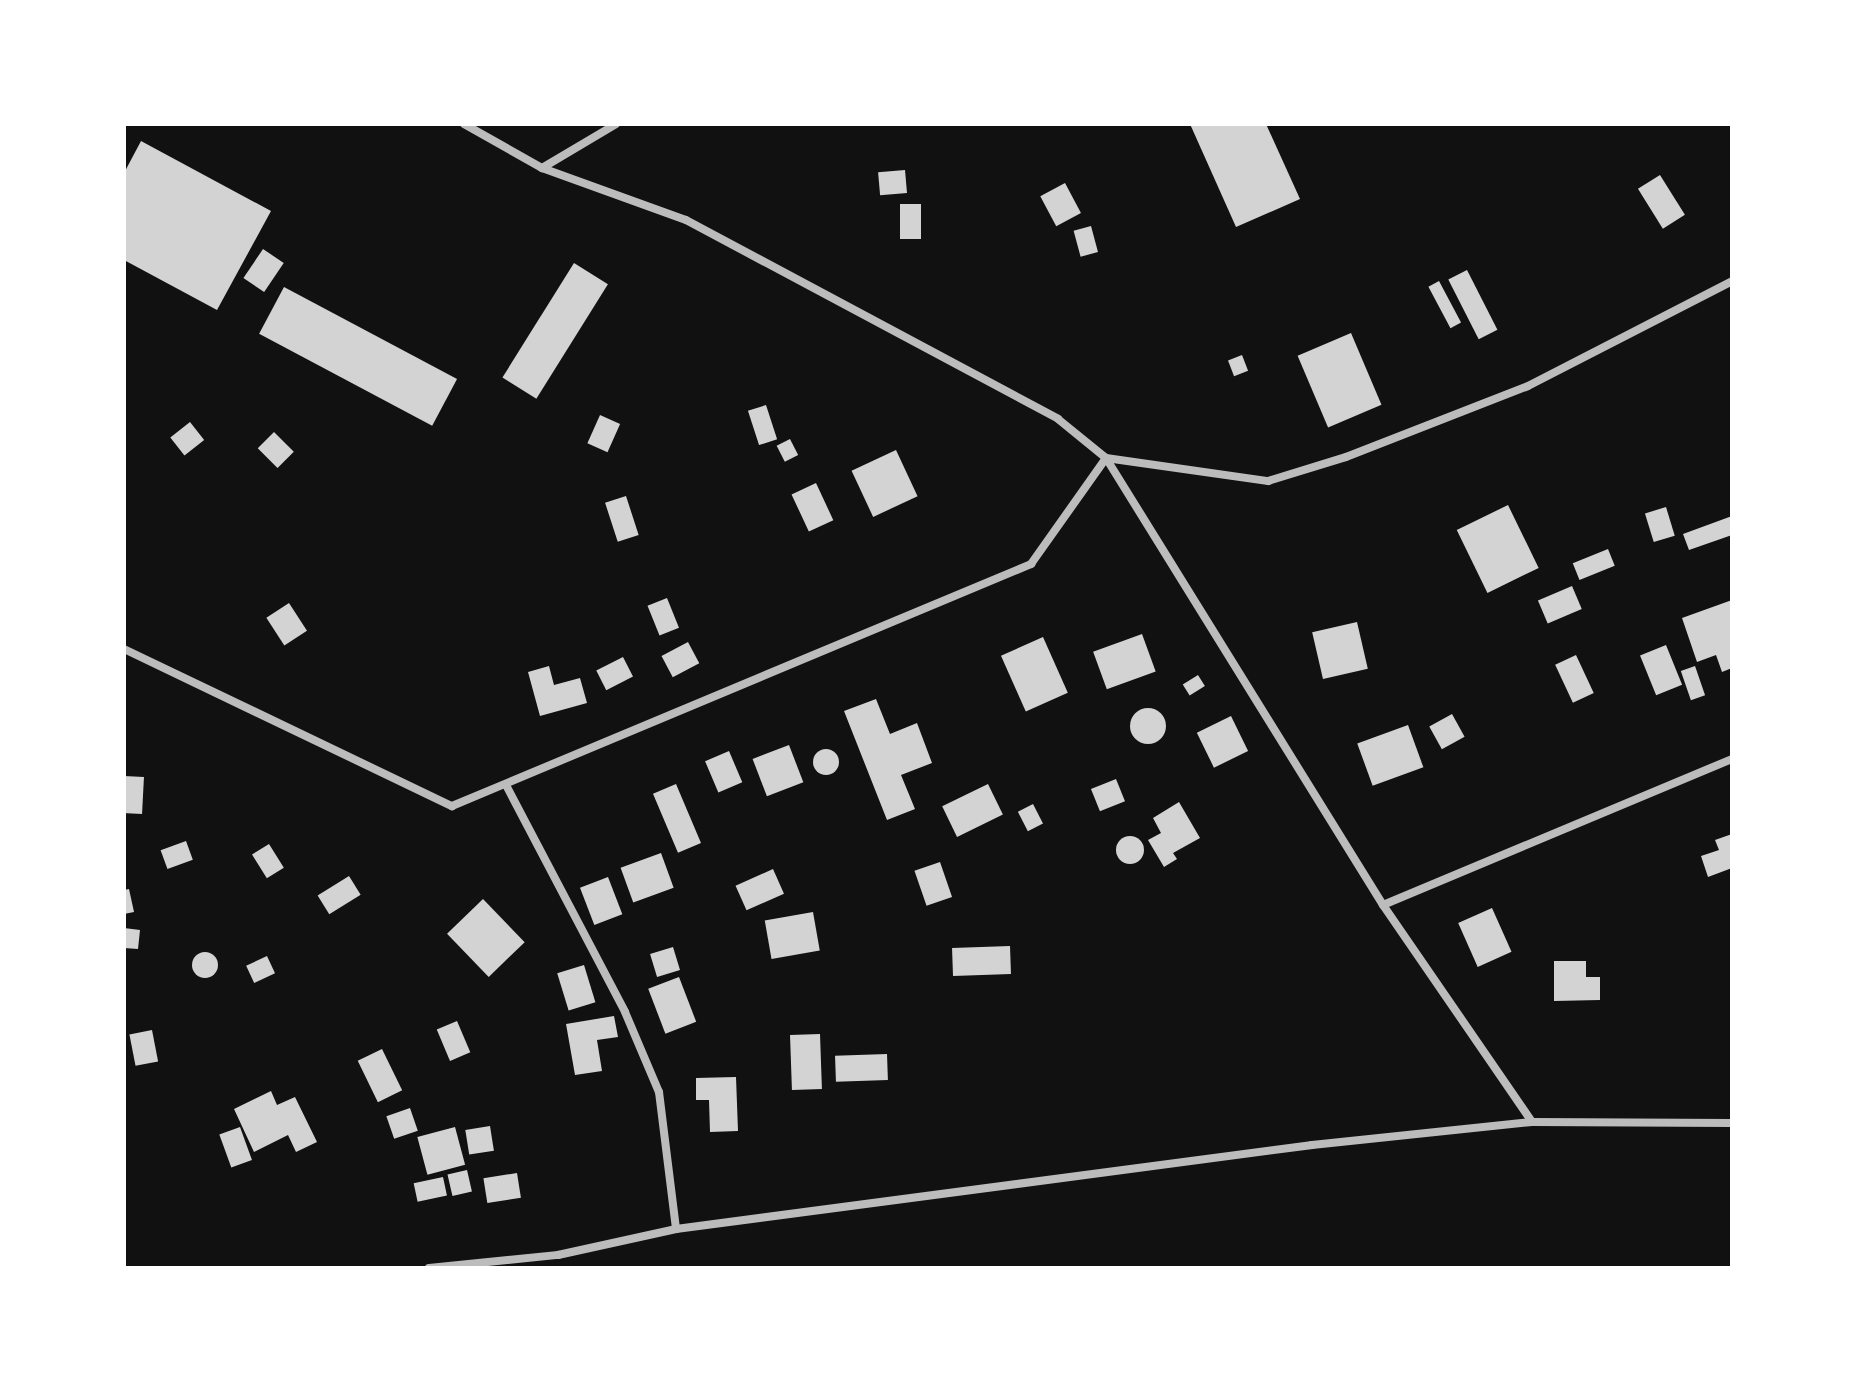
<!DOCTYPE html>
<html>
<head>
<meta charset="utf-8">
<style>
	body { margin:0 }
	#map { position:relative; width:1856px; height:1392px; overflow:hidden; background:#111; font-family:Mulish,sans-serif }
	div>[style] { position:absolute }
	.building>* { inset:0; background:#d3d3d3; transform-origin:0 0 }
	.round { border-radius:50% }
	.minor>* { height:8px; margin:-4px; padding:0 4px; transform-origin:4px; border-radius:4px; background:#bcbcbc }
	span { translate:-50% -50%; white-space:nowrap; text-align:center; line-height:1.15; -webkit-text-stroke:6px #fff; paint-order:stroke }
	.frame { position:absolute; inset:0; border:126px solid #fff; pointer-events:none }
</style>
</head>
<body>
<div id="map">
	<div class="building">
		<div style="clip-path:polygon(1190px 124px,1266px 124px,1300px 199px,1236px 227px)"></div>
		<div style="clip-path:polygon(141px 141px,271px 211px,217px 310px,124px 260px,124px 173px)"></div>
		<div style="left:905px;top:170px;width:23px;height:27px;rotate:85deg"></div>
		<div style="left:1660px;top:175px;width:47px;height:26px;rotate:58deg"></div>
		<div style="left:1065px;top:183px;width:34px;height:28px;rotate:62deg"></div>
		<div style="left:900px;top:204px;width:21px;height:35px"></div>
		<div style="left:1091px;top:226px;width:27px;height:18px;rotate:75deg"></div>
		<div style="left:263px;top:249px;width:25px;height:35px;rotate:34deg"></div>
		<div style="left:574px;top:263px;width:40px;height:135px;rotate:32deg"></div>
		<div style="left:1467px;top:270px;width:67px;height:21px;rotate:63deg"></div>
		<div style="left:1439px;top:281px;width:47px;height:12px;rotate:62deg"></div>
		<div style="left:284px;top:287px;width:196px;height:53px;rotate:28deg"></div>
		<div style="left:1351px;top:333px;width:78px;height:58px;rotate:67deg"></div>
		<div style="left:1242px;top:355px;width:17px;height:15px;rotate:69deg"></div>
		<div style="left:766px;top:405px;width:36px;height:19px;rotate:72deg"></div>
		<div style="left:600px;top:415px;width:22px;height:31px;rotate:24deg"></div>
		<div style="left:190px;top:422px;width:23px;height:25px;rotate:52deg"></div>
		<div style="left:274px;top:432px;width:28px;height:23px;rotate:45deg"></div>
		<div style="left:790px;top:439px;width:18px;height:15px;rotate:63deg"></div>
		<div style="left:896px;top:450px;width:51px;height:49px;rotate:65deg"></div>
		<div style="left:816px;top:483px;width:41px;height:27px;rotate:65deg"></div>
		<div style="left:626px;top:496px;width:41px;height:22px;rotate:72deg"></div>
		<div style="left:1508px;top:505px;width:70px;height:57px;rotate:64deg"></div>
		<div style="left:1666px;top:507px;width:30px;height:22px;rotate:73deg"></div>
		<div style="clip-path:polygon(1732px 516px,1732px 535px,1689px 550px,1683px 534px)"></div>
		<div style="left:1608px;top:549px;width:18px;height:38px;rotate:68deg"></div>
		<div style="left:1572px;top:586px;width:25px;height:37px;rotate:67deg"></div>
		<div style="left:667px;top:598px;width:32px;height:21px;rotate:68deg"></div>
		<div style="clip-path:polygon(1732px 600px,1732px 668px,1722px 672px,1716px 655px,1697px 662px,1682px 618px)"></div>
		<div style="left:289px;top:603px;width:33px;height:27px;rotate:57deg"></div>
		<div style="left:1357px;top:622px;width:48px;height:46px;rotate:77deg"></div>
		<div style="left:1142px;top:634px;width:40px;height:52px;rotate:70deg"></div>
		<div style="left:1043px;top:637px;width:61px;height:46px;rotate:66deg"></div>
		<div style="left:688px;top:642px;width:24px;height:30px;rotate:62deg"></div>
		<div style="left:1666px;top:645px;width:43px;height:28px;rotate:68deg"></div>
		<div style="left:1576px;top:655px;width:42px;height:23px;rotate:65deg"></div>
		<div style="left:623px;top:657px;width:22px;height:30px;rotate:63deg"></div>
		<div style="clip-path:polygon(549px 666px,554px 685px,580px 678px,587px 703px,540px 716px,528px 672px)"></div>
		<div style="left:1695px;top:666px;width:31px;height:15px;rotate:71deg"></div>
		<div style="left:1198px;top:675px;width:13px;height:18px;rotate:58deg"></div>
		<div style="clip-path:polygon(876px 699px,890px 734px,917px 723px,932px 763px,901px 775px,915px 809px,887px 820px,844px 711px)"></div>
		<div class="round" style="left:1130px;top:708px;width:36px;height:36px"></div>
		<div style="left:1452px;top:714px;width:26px;height:26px;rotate:61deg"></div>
		<div style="left:1231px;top:716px;width:39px;height:38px;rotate:64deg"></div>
		<div style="left:1408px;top:725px;width:45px;height:54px;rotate:70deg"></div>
		<div style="left:789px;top:745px;width:40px;height:39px;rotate:69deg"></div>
		<div class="round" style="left:813px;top:749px;width:26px;height:26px"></div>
		<div style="left:729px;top:751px;width:34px;height:26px;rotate:67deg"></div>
		<div style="left:124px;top:776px;width:20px;height:37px;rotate:3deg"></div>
		<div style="left:1116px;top:779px;width:24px;height:27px;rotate:68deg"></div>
		<div style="left:676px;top:784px;width:64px;height:25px;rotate:67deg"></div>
		<div style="left:988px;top:784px;width:34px;height:51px;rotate:64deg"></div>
		<div style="clip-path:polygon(1179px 802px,1200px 838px,1173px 853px,1177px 859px,1164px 867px,1148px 840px,1161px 833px,1153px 818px)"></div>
		<div style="left:1033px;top:804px;width:22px;height:17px;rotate:63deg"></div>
		<div style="clip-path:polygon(1732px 834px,1732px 868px,1708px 877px,1701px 856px,1719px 850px,1715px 840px)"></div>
		<div class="round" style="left:1116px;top:836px;width:28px;height:28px"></div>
		<div style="left:186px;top:841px;width:20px;height:27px;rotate:70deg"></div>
		<div style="left:269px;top:844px;width:28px;height:20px;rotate:58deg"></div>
		<div style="left:661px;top:853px;width:37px;height:43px;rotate:70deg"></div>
		<div style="left:940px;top:862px;width:37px;height:27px;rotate:71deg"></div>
		<div style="left:773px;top:869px;width:27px;height:41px;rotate:66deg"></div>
		<div style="left:349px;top:876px;width:22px;height:37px;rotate:58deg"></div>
		<div style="left:608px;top:877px;width:40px;height:30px;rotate:69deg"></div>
		<div style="clip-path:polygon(129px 889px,134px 912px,124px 914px,124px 890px)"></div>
		<div style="left:483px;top:899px;width:60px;height:50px;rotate:46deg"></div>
		<div style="left:1492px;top:908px;width:48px;height:37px;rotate:66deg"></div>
		<div style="left:813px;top:912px;width:39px;height:49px;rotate:80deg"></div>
		<div style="clip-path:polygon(124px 928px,140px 930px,138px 949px,124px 948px)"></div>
		<div style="left:1010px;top:946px;width:28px;height:58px;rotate:88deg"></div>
		<div style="left:673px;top:947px;width:24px;height:24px;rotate:73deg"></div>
		<div class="round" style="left:192px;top:952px;width:26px;height:26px"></div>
		<div style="left:267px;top:956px;width:19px;height:23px;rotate:65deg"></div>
		<div style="clip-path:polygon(1554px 961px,1586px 961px,1586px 977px,1600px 977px,1600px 1000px,1554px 1001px)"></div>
		<div style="left:584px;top:965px;width:39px;height:28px;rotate:73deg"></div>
		<div style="left:679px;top:977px;width:48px;height:33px;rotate:69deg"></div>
		<div style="clip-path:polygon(614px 1016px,618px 1037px,597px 1040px,602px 1071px,575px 1075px,566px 1024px)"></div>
		<div style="left:457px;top:1021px;width:34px;height:22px;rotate:67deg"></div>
		<div style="left:152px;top:1030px;width:32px;height:23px;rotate:79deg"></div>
		<div style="left:820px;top:1034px;width:55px;height:30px;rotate:88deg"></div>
		<div style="left:382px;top:1049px;width:46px;height:27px;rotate:64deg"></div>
		<div style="left:887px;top:1054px;width:26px;height:52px;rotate:88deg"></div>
		<div style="clip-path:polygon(736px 1077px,738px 1131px,710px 1132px,709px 1100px,696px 1100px,696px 1078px)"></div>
		<div style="clip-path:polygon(271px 1091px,277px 1105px,295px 1097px,317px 1142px,296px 1152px,288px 1135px,254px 1152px,234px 1109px)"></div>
		<div style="left:410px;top:1108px;width:24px;height:25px;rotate:71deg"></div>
		<div style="left:490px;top:1126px;width:25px;height:25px;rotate:81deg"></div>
		<div style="left:240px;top:1127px;width:35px;height:22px;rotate:70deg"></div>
		<div style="left:455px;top:1127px;width:39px;height:39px;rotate:75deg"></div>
		<div style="left:467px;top:1170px;width:22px;height:20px;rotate:77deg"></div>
		<div style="left:517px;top:1173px;width:25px;height:34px;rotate:81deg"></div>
		<div style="left:443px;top:1177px;width:19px;height:30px;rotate:78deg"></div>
	</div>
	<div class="minor">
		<div style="left:464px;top:124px;width:90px;rotate:29.4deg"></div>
		<div style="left:542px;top:168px;width:153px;rotate:19.9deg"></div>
		<div style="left:686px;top:220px;width:422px;rotate:28.1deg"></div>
		<div style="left:1058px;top:419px;width:62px;rotate:39.1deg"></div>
		<div style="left:1106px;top:458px;width:526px;rotate:58.21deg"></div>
		<div style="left:1383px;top:905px;width:263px;rotate:55.5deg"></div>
		<div style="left:542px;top:168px;width:86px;rotate:-30.7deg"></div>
		<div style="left:124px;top:649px;width:364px;rotate:25.6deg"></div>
		<div style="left:452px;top:806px;width:628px;rotate:-22.68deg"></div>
		<div style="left:1031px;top:564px;width:130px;rotate:-54.7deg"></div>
		<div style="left:1106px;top:458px;width:164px;rotate:8.1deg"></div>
		<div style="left:1268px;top:481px;width:82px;rotate:-17.1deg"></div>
		<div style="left:1346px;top:457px;width:195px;rotate:-21.3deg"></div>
		<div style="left:1528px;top:386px;width:229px;rotate:-27.2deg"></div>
		<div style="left:506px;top:785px;width:256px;rotate:62.3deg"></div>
		<div style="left:625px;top:1012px;width:87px;rotate:67deg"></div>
		<div style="left:659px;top:1092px;width:138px;rotate:82.9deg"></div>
		<div style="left:1383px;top:905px;width:378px;rotate:-22.7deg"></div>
		<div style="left:429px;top:1268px;width:130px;rotate:-5.8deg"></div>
		<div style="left:558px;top:1255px;width:121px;rotate:-12.4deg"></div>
		<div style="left:676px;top:1229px;width:642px;rotate:-7.52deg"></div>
		<div style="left:1312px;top:1145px;width:221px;rotate:-6deg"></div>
		<div style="left:1532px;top:1122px;width:200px;rotate:0.3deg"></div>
	</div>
	<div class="frame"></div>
</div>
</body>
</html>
